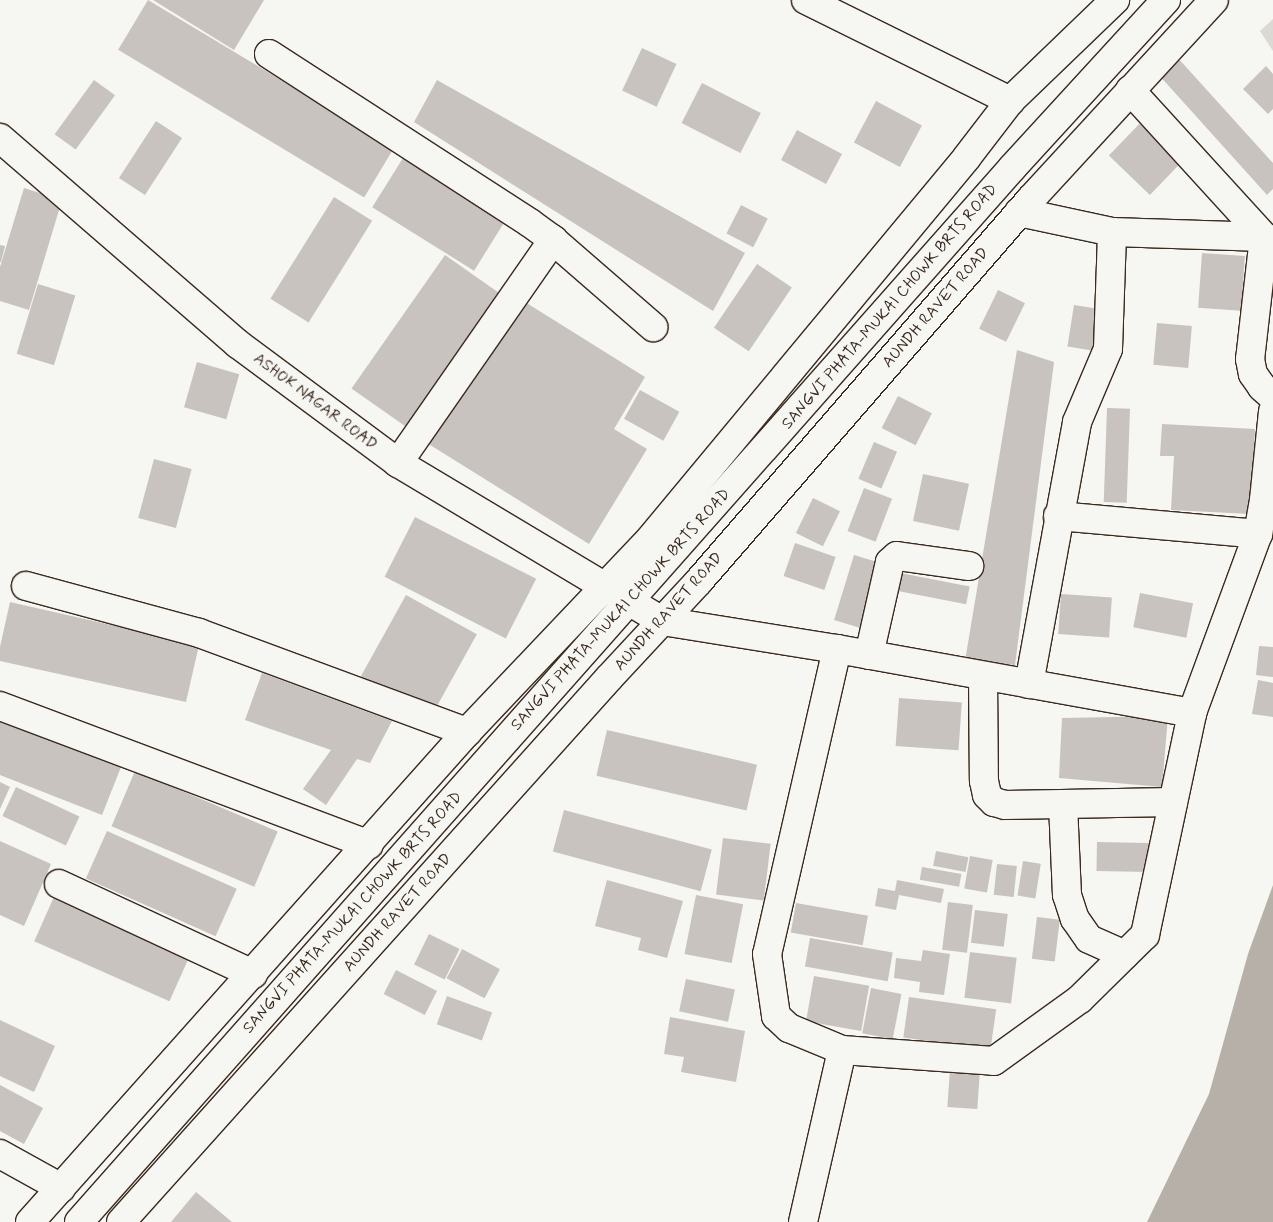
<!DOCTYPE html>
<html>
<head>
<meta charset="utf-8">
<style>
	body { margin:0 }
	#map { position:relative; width:1273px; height:1222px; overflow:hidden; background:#f6f6f2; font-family:Mynerve,sans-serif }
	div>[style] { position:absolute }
	.green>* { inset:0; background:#dad9d3 }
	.water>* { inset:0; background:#b6b0a9 }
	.building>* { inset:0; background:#c8c3be; transform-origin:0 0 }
	.roads { filter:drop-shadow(1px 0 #3b2a1e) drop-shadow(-1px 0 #3b2a1e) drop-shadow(0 1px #3b2a1e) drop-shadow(0 -1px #3b2a1e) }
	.minor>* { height:28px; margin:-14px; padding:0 14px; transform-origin:14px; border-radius:14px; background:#f6f6f2 }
	.major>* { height:28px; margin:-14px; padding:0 14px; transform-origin:14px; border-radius:14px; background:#f6f6f2 }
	span { translate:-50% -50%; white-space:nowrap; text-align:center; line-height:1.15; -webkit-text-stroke:5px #f6f6f2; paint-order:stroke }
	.street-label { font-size:16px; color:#3b2a1e }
</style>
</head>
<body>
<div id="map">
	<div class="green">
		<div style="clip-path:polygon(1273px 19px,1273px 51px,1260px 31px)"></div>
	</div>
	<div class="water">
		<div style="clip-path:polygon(1273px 885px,1273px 1222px,1147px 1222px,1209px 1094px,1248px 954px)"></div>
	</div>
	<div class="building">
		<div style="left:148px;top:0;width:287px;height:58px;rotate:31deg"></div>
		<div style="clip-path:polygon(153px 0,264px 0,234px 50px)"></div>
		<div style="left:642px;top:48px;width:38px;height:47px;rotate:25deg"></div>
		<div style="clip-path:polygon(1177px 57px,1273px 163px,1273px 189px,1267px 195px,1158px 74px)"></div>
		<div style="clip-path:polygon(1266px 66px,1273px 74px,1273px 109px,1268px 114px,1243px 89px)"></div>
		<div style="left:94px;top:80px;width:26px;height:67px;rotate:36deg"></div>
		<div style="clip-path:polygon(437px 80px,745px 253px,713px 311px,414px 122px)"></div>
		<div style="left:702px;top:83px;width:66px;height:45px;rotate:27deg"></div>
		<div style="left:876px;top:101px;width:52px;height:47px;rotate:28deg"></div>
		<div style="left:1145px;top:118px;width:57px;height:52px;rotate:44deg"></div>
		<div style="left:156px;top:121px;width:31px;height:68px;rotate:33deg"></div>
		<div style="left:797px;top:130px;width:51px;height:34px;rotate:28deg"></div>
		<div style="left:403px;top:158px;width:120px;height:58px;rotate:32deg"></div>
		<div style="clip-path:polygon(24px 188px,62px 200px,29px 310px,0 301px,0 267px)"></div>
		<div style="left:334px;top:197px;width:45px;height:120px;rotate:32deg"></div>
		<div style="left:741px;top:205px;width:30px;height:32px;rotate:27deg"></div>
		<div style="clip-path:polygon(0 245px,5px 246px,1px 262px,0 262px)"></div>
		<div style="left:1202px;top:253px;width:43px;height:55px;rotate:4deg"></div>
		<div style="left:445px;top:255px;width:70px;height:163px;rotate:35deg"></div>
		<div style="left:757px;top:264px;width:42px;height:77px;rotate:34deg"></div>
		<div style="left:38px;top:284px;width:39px;height:73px;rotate:17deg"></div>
		<div style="left:998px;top:290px;width:30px;height:43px;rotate:26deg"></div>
		<div style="clip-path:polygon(517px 297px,645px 377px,614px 429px,647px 449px,589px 544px,427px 443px)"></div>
		<div style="left:1074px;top:305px;width:30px;height:42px;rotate:9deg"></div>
		<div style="left:1157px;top:323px;width:35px;height:42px;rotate:5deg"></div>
		<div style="clip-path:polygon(1017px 350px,1054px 362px,1015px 665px,965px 661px)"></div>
		<div style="left:197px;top:362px;width:44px;height:47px;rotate:16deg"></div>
		<div style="left:640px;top:390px;width:45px;height:33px;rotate:29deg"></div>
		<div style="left:898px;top:396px;width:38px;height:36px;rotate:27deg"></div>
		<div style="left:1107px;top:408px;width:23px;height:94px;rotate:2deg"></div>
		<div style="clip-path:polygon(1162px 424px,1255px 429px,1251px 514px,1171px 510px,1174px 456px,1160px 456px)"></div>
		<div style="left:874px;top:442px;width:25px;height:40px;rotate:23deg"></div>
		<div style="left:154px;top:459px;width:39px;height:61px;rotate:15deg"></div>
		<div style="left:923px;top:474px;width:47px;height:48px;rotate:12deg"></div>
		<div style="left:864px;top:488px;width:30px;height:46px;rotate:21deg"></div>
		<div style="left:813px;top:498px;width:30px;height:39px;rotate:26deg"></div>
		<div style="left:415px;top:517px;width:136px;height:67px;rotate:27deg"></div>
		<div style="left:795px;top:543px;width:43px;height:35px;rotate:19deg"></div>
		<div style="left:854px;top:555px;width:31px;height:68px;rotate:17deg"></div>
		<div style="left:895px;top:572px;width:76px;height:18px;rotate:11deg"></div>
		<div style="left:1140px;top:593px;width:54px;height:35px;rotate:11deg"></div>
		<div style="left:1061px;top:594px;width:51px;height:40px;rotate:4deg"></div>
		<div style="left:406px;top:595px;width:81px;height:93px;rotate:29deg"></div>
		<div style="clip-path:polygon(10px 602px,199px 645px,186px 702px,0 661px,0 647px)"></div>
		<div style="clip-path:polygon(1259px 646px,1273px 647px,1273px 677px,1256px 675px)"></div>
		<div style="clip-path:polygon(262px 673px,392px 721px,370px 763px,357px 759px,326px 805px,303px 789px,331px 750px,245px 720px)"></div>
		<div style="clip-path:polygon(1258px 680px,1273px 683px,1273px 717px,1252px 714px)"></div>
		<div style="left:899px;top:698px;width:63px;height:48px;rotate:4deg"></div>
		<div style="clip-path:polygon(1168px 716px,1162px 787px,1059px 778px,1062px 718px)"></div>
		<div style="clip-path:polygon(0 719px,121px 767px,102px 815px,0 775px)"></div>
		<div style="left:607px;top:730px;width:154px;height:47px;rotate:13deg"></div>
		<div style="left:135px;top:771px;width:155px;height:60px;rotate:23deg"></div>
		<div style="clip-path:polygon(0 782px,10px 787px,0 809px)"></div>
		<div style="left:16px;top:787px;width:70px;height:32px;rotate:25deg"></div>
		<div style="left:564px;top:810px;width:153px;height:43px;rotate:15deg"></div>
		<div style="left:107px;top:831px;width:142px;height:52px;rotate:24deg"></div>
		<div style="left:723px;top:838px;width:48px;height:57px;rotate:7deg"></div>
		<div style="clip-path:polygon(0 841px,51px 864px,24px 926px,0 915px)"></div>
		<div style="left:1097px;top:842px;width:52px;height:29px;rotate:1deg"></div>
		<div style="left:936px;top:851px;width:33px;height:15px;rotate:11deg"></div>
		<div style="left:970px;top:856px;width:23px;height:33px;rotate:10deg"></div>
		<div style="left:1023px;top:861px;width:18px;height:35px;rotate:9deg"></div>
		<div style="left:997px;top:864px;width:20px;height:31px;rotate:6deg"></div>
		<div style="left:922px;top:867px;width:40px;height:13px;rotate:10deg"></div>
		<div style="clip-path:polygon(607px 880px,683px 901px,667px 958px,638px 950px,641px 938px,595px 926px)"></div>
		<div style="clip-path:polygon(897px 880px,944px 889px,941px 903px,899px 895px,896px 910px,875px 906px,878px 888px,895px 891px)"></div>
		<div style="left:57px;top:890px;width:148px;height:56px;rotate:24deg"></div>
		<div style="left:696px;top:895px;width:48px;height:60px;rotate:11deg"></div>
		<div style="left:948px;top:902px;width:25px;height:48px;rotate:7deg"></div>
		<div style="left:796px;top:903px;width:73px;height:30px;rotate:10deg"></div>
		<div style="left:975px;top:910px;width:33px;height:33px;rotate:7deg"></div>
		<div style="left:1037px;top:917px;width:23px;height:42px;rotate:7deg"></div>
		<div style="left:429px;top:934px;width:34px;height:34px;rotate:26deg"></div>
		<div style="left:810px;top:938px;width:84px;height:29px;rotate:10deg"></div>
		<div style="left:462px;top:949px;width:43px;height:33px;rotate:28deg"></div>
		<div style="clip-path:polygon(923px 950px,950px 954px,944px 995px,919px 992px,920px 982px,894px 978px,896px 958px,921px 961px)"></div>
		<div style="left:970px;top:952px;width:47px;height:46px;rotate:7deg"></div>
		<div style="left:396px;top:970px;width:46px;height:27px;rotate:27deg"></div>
		<div style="left:814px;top:976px;width:56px;height:46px;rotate:10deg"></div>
		<div style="left:686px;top:979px;width:50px;height:33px;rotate:12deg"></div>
		<div style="left:871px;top:988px;width:31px;height:46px;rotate:11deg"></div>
		<div style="left:447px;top:996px;width:48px;height:30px;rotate:20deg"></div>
		<div style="left:909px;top:997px;width:88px;height:41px;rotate:8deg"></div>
		<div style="clip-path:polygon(670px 1017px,745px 1031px,736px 1082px,681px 1072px,684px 1057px,664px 1054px)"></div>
		<div style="clip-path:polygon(0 1020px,55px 1046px,34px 1092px,0 1076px)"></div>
		<div style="left:950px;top:1069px;width:30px;height:38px;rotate:4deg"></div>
		<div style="clip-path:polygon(0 1085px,43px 1108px,24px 1144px,0 1131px)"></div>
		<div style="clip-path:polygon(196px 1192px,232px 1222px,171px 1222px)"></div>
	</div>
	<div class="roads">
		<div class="minor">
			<div style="left:806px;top:0;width:228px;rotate:26.3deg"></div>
			<div style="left:269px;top:54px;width:311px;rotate:32.9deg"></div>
			<div style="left:530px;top:223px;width:29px;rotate:36deg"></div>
			<div style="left:553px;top:240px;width:133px;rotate:41deg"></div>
			<div style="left:1130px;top:90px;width:199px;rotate:47.6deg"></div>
			<div style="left:1264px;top:237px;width:10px;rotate:24deg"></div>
			<div style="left:0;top:138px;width:315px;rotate:40.9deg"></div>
			<div style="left:238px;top:344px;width:199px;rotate:36.6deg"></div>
			<div style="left:398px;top:463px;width:308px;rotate:30.9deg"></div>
			<div style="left:662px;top:621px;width:177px;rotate:9.1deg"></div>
			<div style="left:837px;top:649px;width:361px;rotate:10.2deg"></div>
			<div style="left:1019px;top:212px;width:95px;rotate:12.1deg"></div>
			<div style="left:1112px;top:232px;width:152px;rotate:1.9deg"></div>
			<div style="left:1264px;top:237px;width:123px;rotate:96.5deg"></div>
			<div style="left:1250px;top:359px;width:15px;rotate:79deg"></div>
			<div style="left:1253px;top:374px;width:16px;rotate:55deg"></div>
			<div style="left:1262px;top:387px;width:15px;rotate:42deg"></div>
			<div style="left:398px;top:463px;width:272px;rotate:-55.2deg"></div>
			<div style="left:1058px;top:516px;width:201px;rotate:5.1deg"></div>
			<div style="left:26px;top:586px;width:179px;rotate:15.2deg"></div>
			<div style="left:199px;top:633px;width:286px;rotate:20.3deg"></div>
			<div style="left:837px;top:649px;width:313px;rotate:102.9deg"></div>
			<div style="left:767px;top:954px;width:63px;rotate:81.7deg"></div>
			<div style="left:776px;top:1016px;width:18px;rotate:43deg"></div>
			<div style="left:789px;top:1028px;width:57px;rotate:22.5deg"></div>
			<div style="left:842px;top:1050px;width:152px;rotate:4.1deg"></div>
			<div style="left:994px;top:1061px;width:106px;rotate:-35.8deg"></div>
			<div style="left:1080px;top:999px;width:91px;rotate:-44.6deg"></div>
			<div style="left:1145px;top:935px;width:227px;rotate:-78deg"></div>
			<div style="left:1192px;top:713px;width:191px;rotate:-69.8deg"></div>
			<div style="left:1258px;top:534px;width:35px;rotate:-80deg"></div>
			<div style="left:1264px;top:500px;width:89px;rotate:-84.2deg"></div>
			<div style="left:869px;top:655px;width:95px;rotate:-77.3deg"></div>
			<div style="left:890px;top:562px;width:9px;rotate:-41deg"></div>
			<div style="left:897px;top:556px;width:73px;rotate:7.9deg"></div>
			<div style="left:983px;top:676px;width:105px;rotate:89.5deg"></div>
			<div style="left:984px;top:781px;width:14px;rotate:78deg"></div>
			<div style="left:987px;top:795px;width:10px;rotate:45deg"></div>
			<div style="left:994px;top:802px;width:11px;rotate:15deg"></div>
			<div style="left:1005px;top:805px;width:168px;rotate:-1deg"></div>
			<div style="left:1029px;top:684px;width:266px;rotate:-79.6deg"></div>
			<div style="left:1077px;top:422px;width:79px;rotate:-67deg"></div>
			<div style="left:1108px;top:349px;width:117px;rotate:-88deg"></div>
			<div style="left:0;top:706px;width:394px;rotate:20.6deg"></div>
			<div style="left:1063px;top:804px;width:91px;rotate:87.5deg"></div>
			<div style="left:1067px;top:895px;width:25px;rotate:72deg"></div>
			<div style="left:1075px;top:919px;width:24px;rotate:55deg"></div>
			<div style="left:1089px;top:939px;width:39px;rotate:24deg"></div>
			<div style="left:59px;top:884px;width:214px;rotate:24.9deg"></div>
			<div style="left:0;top:1154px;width:70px;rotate:29.1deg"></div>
			<div style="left:79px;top:1222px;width:1408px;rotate:-48.48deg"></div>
			<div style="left:1012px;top:168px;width:228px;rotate:-47.5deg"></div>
			<div style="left:803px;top:1222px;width:176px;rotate:-77.2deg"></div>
		</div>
		<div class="major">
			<div style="left:30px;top:1222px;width:657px;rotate:-48.27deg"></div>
			<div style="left:467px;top:732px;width:267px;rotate:-46.5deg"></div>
			<div style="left:651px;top:538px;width:495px;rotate:-50.3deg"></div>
			<div style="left:967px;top:157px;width:71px;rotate:-52.5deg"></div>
			<div style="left:1010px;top:101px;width:146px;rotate:-43.9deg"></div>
			<div style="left:121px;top:1222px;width:731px;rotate:-48.11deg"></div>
			<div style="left:609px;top:678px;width:132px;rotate:-47.1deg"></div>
			<div style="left:699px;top:581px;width:506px;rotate:-49.01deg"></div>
			<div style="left:1031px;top:199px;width:270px;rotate:-47.4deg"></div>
		</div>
	</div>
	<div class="street-label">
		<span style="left:890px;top:307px;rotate:-49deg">SANGVI PHATA-MUKAI CHOWK BRTS ROAD</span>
		<span style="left:936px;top:308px;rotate:-49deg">AUNDH RAVET ROAD</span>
		<span style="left:315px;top:402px;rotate:37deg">ASHOK NAGAR ROAD</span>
		<span style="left:621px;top:610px;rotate:-48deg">SANGVI PHATA-MUKAI CHOWK BRTS ROAD</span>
		<span style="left:669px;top:612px;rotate:-48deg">AUNDH RAVET ROAD</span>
		<span style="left:353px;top:913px;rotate:-48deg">SANGVI PHATA-MUKAI CHOWK BRTS ROAD</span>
		<span style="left:398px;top:913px;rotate:-48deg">AUNDH RAVET ROAD</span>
	</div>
</div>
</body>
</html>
